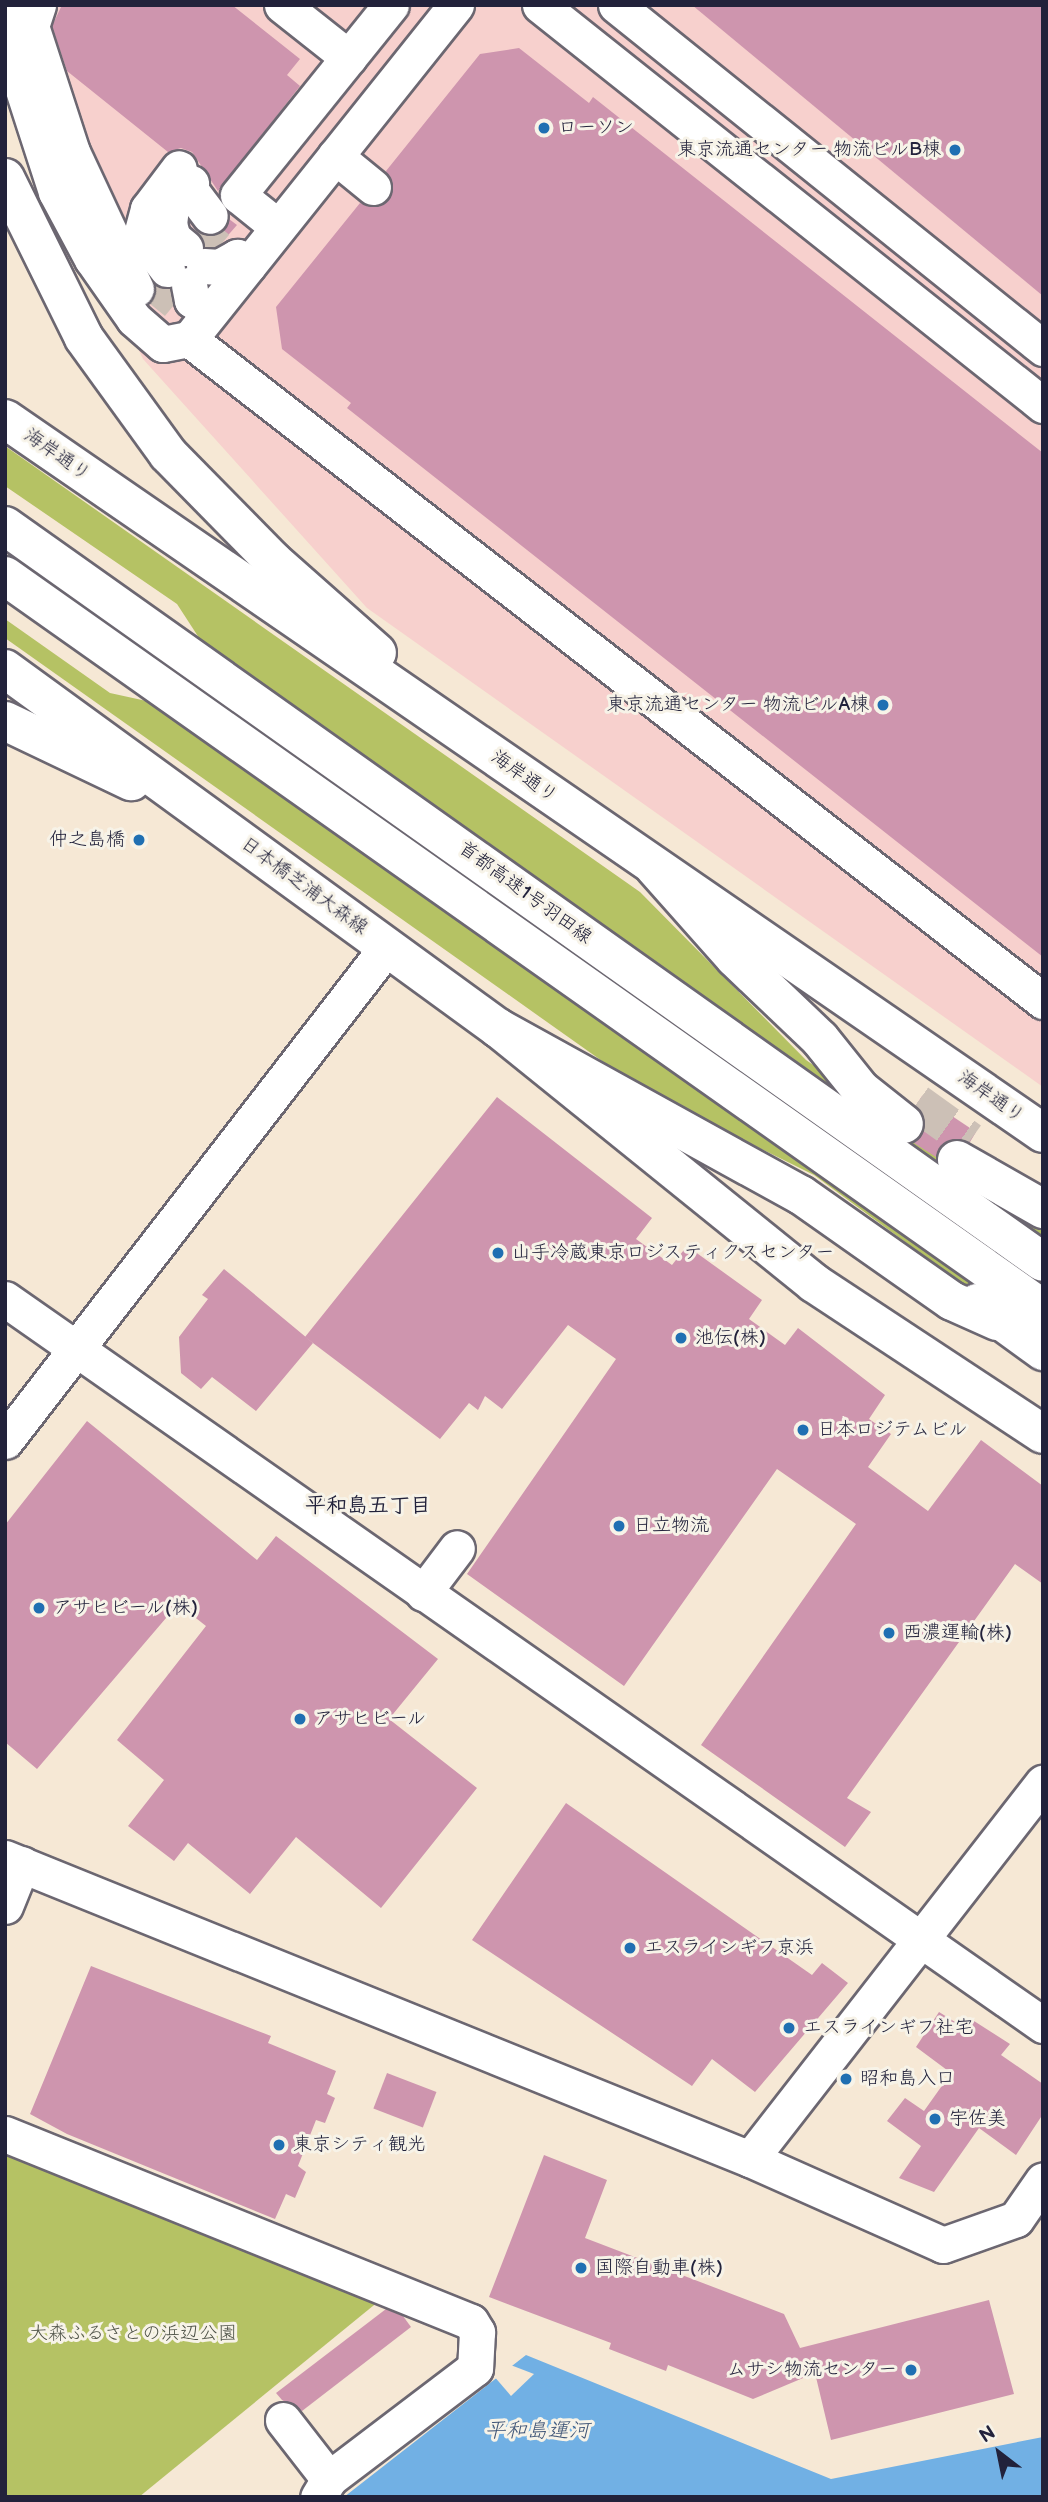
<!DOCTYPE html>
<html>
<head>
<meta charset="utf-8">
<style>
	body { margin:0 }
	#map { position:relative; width:1048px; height:2502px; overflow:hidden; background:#f6e8d5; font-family:"Balsamiq Sans","Klee One",sans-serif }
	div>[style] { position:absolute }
	.built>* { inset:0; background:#f7d0cd }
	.green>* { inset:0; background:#b5c264 }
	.water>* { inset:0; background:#71b0e4 }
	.pier>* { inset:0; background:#f6e8d5 }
	.building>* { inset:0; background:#ce95ae; transform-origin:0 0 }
	.minor-tunnel>* { height:35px; margin-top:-17.5px; transform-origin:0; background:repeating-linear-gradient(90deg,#ccc0b6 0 35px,transparent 0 53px) }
	.highway-tunnel>* { height:38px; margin-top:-19px; transform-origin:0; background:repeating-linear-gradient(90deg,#ccc0b6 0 38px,transparent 0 57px) }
	.roads { filter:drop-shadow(2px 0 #6c6771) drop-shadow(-2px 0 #6c6771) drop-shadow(0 2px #6c6771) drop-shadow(0 -2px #6c6771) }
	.minor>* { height:35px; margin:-17.5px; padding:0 17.5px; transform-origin:17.5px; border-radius:17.5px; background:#fff }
	.major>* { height:38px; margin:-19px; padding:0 19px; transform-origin:19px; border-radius:19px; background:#fff }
	.highway>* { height:38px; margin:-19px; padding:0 19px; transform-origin:19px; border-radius:19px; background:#fff }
	.dots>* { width:19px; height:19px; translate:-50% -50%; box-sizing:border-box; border:4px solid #f7f3e8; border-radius:50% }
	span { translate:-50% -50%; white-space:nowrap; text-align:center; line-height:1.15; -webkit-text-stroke:6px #f7f3e8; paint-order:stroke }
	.poi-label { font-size:19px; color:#22223b }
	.left { translate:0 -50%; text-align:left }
	.right { translate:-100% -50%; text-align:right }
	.street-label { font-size:19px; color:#22223b }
	.park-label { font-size:19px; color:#4e5247 }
	.neighbourhood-label { font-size:21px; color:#22223b; font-weight:700 }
	.water-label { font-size:21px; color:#3e5476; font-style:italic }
	.frame { position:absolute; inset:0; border:7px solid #22223b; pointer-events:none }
	.north { position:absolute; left:964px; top:2418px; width:70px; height:70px; -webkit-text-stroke:5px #f7f3e8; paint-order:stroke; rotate:328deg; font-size:19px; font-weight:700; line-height:28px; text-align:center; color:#22223b }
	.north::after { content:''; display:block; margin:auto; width:24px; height:32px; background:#22223b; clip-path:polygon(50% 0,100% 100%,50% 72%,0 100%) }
</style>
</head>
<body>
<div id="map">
	<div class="built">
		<div style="clip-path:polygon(5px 5px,1043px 5px,1043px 1087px,367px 608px,143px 359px,61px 188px,9px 32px)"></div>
	</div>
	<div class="green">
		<div style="clip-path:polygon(5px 446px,640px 892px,806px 1060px,1043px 1225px,1043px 1239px,203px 644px,177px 604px,5px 486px)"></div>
		<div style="clip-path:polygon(5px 619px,110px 693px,151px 702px,1026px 1319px,1021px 1327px,814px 1175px,643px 1090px,5px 638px)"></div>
		<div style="clip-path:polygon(5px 2141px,379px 2301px,139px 2497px,5px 2497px)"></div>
	</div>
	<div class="water">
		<div style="clip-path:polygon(526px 2355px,831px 2479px,1043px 2437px,1043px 2497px,344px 2497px)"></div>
	</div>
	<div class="pier">
		<div style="clip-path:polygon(508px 2364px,534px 2374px,511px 2396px,493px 2375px)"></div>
	</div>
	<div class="building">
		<div style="clip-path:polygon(62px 5px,232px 5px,300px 59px,287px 75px,300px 86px,218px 191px,192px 152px,181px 148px,168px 152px,67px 71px,52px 26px)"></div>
		<div style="clip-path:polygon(692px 5px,1043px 5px,1043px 296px)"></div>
		<div style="clip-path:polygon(519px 48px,589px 103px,593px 97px,1043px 453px,1043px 957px,347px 408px,351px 403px,282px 349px,276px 307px,360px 203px,370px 207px,388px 200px,393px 190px,386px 171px,480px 54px)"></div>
		<div style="clip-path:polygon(229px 219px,237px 225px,223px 241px,204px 246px,198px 231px,213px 236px,223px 232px)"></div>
		<div style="clip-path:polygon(155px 285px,169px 289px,170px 309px,154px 297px)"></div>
		<div style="clip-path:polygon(922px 1096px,976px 1132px,970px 1142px,947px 1141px,936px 1157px,914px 1143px,925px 1128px,924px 1115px,916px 1105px)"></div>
		<div style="clip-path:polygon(497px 1097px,652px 1218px,636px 1239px,672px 1265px,687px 1246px,762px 1300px,749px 1319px,785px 1345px,798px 1328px,885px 1395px,869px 1419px,891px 1434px,868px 1467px,928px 1511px,981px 1440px,1043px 1486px,1043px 1584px,1015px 1564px,847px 1798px,871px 1812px,845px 1847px,701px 1745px,856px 1524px,777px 1469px,624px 1686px,467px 1574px,616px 1359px,568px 1325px,502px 1409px,485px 1396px,478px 1410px,469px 1403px,440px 1439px,305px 1337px)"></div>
		<div style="clip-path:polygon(224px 1269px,313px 1343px,256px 1411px,212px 1377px,201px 1389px,181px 1373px,179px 1337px,208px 1299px,202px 1295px)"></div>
		<div style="clip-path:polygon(87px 1421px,257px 1560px,276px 1536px,438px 1659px,389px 1719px,477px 1788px,381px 1908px,296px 1837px,250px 1894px,188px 1843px,174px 1861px,128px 1826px,164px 1780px,117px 1740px,206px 1626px,178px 1604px,37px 1769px,5px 1742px,5px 1525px)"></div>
		<div style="clip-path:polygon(566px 1803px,812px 1975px,822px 1963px,848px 1983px,755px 2092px,712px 2059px,692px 2086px,472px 1940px)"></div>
		<div style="clip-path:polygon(91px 1966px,271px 2036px,268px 2043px,336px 2071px,327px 2094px,335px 2098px,325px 2123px,316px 2120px,298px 2166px,306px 2172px,295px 2198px,286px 2194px,275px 2219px,67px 2134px,30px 2114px)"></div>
		<div style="clip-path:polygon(939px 2012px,968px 2030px,974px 2021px,1010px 2044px,1001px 2055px,1043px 2084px,1043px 2114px,1016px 2155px,979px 2128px,934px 2192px,899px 2178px,921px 2146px,887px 2121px,905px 2098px,924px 2111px,951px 2073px,916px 2047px)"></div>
		<div style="left:387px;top:2073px;width:53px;height:38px;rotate:21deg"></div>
		<div style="clip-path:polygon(544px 2155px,607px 2180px,585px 2238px,784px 2314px,800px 2348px,989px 2300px,1014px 2394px,831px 2440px,815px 2373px,753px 2399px,668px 2365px,666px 2371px,609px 2349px,611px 2343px,489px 2297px)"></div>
		<div style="clip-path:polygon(386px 2309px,403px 2316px,411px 2327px,302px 2411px,282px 2400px,276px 2393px)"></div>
	</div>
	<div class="minor-tunnel">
		<div style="left:198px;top:231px;width:26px;rotate:40deg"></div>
		<div style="left:155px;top:285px;width:27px;rotate:39deg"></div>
	</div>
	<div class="highway-tunnel">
		<div style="left:917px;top:1103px;width:65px;rotate:35.6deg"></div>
	</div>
	<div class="roads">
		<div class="minor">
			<div style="left:38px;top:5px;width:22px;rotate:108deg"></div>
			<div style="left:31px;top:26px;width:133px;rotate:72deg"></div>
			<div style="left:72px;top:152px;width:151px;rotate:65deg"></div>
			<div style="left:282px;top:5px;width:85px;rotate:38.3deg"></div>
			<div style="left:456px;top:5px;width:428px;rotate:128.6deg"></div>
			<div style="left:189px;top:339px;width:1081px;rotate:37.78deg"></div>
			<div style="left:540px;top:5px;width:643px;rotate:38.49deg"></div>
			<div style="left:616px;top:5px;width:548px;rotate:38.77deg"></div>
			<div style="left:31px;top:26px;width:15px;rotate:-157deg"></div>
			<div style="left:17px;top:20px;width:18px;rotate:131deg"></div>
			<div style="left:5px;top:34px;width:166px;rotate:72.1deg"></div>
			<div style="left:56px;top:192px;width:76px;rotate:61.8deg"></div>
			<div style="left:92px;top:259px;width:73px;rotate:55deg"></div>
			<div style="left:134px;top:319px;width:38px;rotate:41deg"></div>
			<div style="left:163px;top:344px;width:26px;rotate:-11deg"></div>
			<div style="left:335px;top:156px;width:49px;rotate:39.2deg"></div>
			<div style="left:188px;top:187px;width:36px;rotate:53deg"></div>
			<div style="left:278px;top:227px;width:51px;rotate:-141.3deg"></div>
			<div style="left:238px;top:195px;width:244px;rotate:-51.2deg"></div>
			<div style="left:185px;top:248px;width:16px;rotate:-140deg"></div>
			<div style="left:173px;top:238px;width:15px;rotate:-106deg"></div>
			<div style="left:169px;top:224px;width:16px;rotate:-83deg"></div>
			<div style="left:171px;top:208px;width:32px;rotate:-51deg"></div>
			<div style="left:204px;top:266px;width:15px;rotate:4deg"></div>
			<div style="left:219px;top:267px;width:21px;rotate:-29deg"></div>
			<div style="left:237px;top:257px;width:14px;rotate:36deg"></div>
			<div style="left:167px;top:269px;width:43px;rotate:-127.4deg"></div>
			<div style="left:141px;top:235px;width:27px;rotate:-75deg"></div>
			<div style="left:148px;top:209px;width:51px;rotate:-52.9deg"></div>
			<div style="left:189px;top:285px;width:15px;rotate:79deg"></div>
			<div style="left:192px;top:300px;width:22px;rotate:32deg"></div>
			<div style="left:5px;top:1299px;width:1267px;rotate:34.97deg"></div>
			<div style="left:5px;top:1441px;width:624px;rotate:-52.29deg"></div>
			<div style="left:423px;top:1593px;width:56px;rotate:-52.9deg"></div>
			<div style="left:5px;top:1858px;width:804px;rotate:22deg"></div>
			<div style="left:750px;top:2159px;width:211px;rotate:24deg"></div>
			<div style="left:943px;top:2245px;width:77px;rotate:-19.6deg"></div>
			<div style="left:1016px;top:2219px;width:47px;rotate:-55.3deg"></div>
			<div style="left:5px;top:1906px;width:45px;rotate:-68deg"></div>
			<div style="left:5px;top:2134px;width:502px;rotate:21.97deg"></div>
			<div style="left:471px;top:2322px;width:12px;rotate:59deg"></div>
			<div style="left:477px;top:2332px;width:36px;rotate:93deg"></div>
			<div style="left:475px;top:2368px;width:183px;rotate:142.8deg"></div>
			<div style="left:329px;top:2479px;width:21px;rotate:121deg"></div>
			<div style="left:750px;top:2159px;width:477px;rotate:-52.1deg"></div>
			<div style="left:283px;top:2420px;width:75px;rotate:52.1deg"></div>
		</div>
		<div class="major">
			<div style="left:5px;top:178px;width:178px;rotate:63.7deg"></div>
			<div style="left:84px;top:338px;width:143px;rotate:54.1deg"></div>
			<div style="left:168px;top:454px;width:148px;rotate:45.5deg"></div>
			<div style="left:272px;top:560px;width:140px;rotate:41.5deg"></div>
			<div style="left:5px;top:419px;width:1260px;rotate:34.52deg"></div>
			<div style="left:5px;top:669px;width:610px;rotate:36.06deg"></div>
			<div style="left:498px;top:1028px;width:406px;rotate:38.9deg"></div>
			<div style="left:814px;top:1283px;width:274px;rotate:33.4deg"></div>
			<div style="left:5px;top:721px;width:140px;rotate:25.5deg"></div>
		</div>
		<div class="highway">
			<div style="left:5px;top:526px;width:1272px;rotate:35.34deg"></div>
			<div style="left:5px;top:576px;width:1271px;rotate:35.23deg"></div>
			<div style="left:655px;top:868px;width:120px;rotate:48.4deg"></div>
			<div style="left:735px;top:958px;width:117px;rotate:43.6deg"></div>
			<div style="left:820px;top:1039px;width:64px;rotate:51.3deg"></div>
			<div style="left:860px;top:1089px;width:56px;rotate:38.5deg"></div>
			<div style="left:498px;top:1028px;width:346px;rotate:28.9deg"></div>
			<div style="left:801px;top:1195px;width:184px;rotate:35.1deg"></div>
			<div style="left:952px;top:1301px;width:49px;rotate:24deg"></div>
			<div style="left:957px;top:1160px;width:99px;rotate:29.7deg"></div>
			<div style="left:977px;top:1303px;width:82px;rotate:36deg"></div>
		</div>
	</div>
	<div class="dots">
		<div style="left:544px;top:128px;background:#1f6fb2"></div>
		<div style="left:955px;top:150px;background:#1f6fb2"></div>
		<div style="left:883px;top:705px;background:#1f6fb2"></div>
		<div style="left:139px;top:840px;background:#1f6fb2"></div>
		<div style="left:498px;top:1253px;background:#1f6fb2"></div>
		<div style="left:681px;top:1338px;background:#1f6fb2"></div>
		<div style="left:803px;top:1430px;background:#1f6fb2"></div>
		<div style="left:619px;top:1526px;background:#1f6fb2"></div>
		<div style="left:39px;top:1608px;background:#1f6fb2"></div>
		<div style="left:889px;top:1633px;background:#1f6fb2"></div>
		<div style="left:300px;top:1719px;background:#1f6fb2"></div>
		<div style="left:630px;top:1948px;background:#1f6fb2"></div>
		<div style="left:789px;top:2028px;background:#1f6fb2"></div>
		<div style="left:846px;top:2079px;background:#1f6fb2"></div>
		<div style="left:935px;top:2119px;background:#1f6fb2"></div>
		<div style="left:279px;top:2145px;background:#1f6fb2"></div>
		<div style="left:581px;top:2268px;background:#1f6fb2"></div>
		<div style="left:911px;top:2370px;background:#1f6fb2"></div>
	</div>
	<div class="poi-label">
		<span class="left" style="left:558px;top:128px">ローソン</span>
		<span class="right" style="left:941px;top:150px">東京流通センター 物流ビルB棟</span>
		<span class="right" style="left:869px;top:705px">東京流通センター 物流ビルA棟</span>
		<span class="right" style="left:125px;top:840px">仲之島橋</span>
		<span class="left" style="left:512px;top:1253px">山手冷蔵東京ロジスティクスセンター</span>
		<span class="left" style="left:695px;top:1338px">池伝(株)</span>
		<span class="left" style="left:817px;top:1430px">日本ロジテムビル</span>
		<span class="left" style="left:633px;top:1526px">日立物流</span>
		<span class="left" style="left:53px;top:1608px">アサヒビール(株)</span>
		<span class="left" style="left:903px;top:1633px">西濃運輸(株)</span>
		<span class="left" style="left:314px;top:1719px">アサヒビール</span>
		<span class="left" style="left:644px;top:1948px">エスラインギフ京浜</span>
		<span class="left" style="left:803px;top:2028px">エスラインギフ社宅</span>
		<span class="left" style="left:860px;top:2079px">昭和島入口</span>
		<span class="left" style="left:949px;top:2119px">宇佐美</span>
		<span class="left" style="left:293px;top:2145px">東京シティ観光</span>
		<span class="left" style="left:595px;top:2268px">国際自動車(株)</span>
		<span class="right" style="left:897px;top:2370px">ムサシ物流センター</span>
	</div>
	<div class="street-label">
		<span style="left:57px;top:455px;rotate:35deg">海岸通り</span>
		<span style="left:524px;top:777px;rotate:35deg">海岸通り</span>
		<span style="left:304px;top:886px;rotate:36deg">日本橋芝浦大森線</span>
		<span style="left:525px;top:893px;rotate:36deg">首都高速1号羽田線</span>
		<span style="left:991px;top:1097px;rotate:35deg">海岸通り</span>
	</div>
	<div class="park-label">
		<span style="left:133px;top:2334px">大森ふるさとの浜辺公園</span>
	</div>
	<div class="neighbourhood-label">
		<span style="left:368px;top:1506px">平和島五丁目</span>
	</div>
	<div class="water-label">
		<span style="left:537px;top:2431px">平和島運河</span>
	</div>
	<div class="frame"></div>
	<div class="north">N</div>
</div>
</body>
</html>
